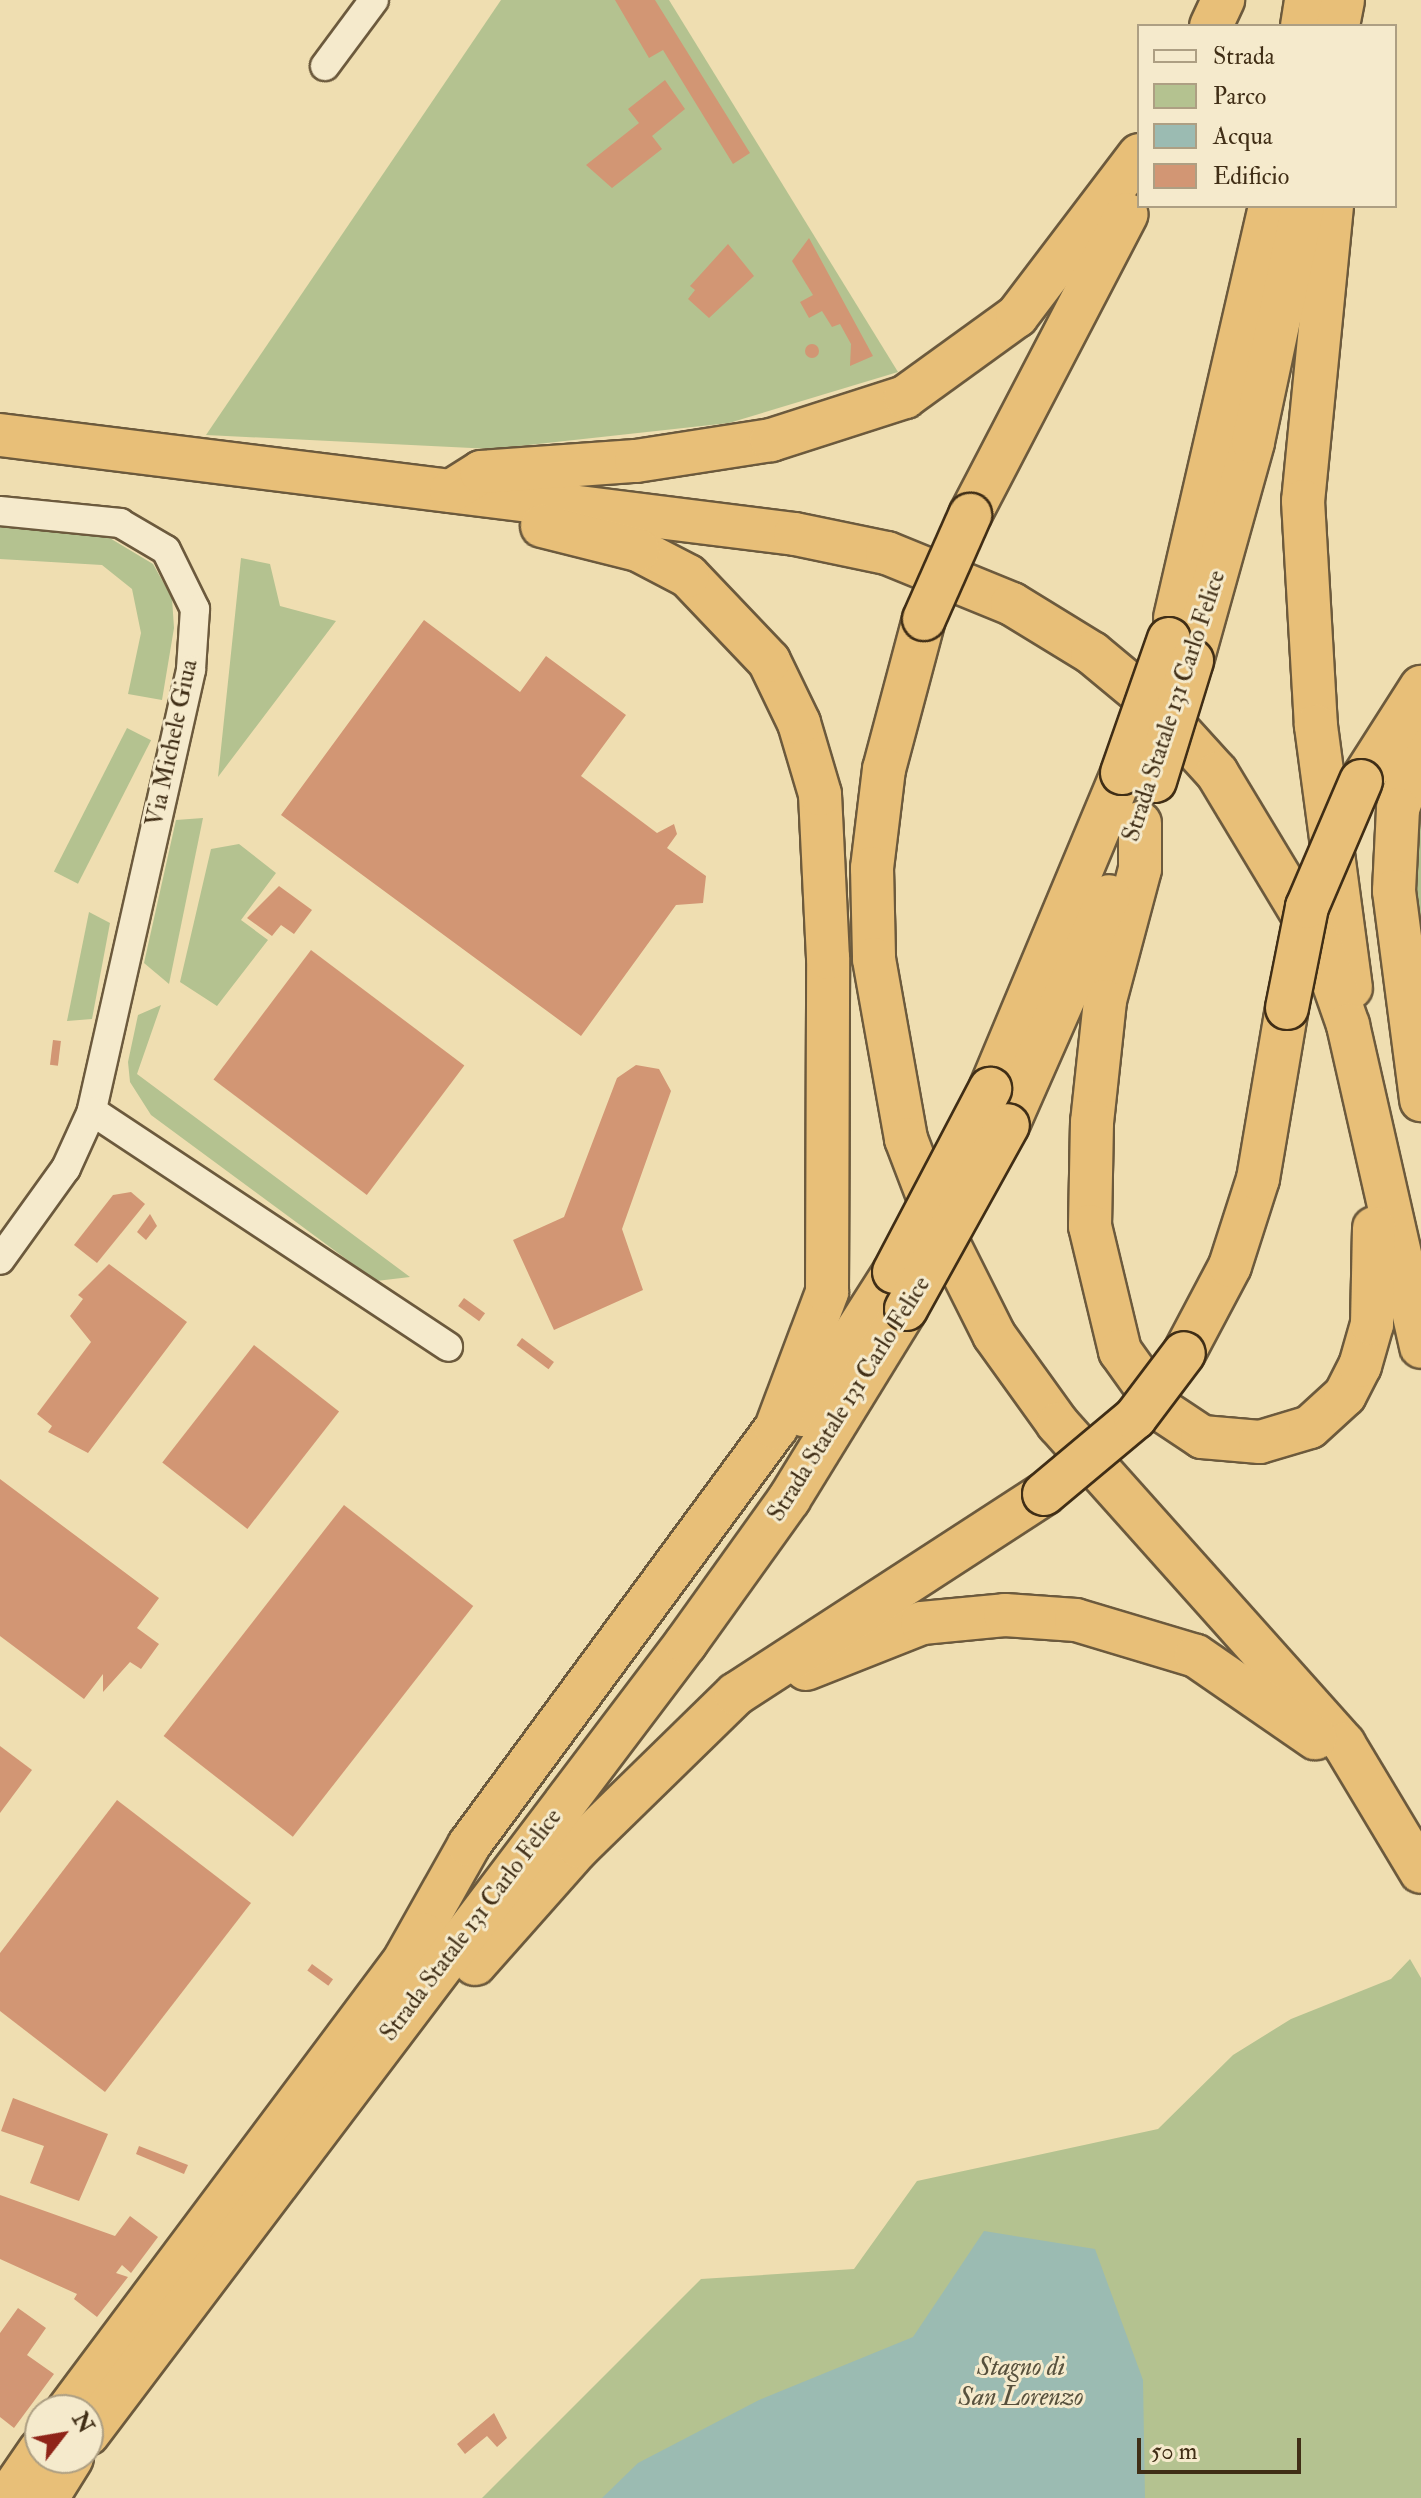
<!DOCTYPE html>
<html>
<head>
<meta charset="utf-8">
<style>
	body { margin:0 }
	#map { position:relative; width:1421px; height:2498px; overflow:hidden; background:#efdeb1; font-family:"IM FELL Double Pica",serif }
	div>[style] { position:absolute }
	.green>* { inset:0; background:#b4c290; transform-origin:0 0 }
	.water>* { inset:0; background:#9bbbb2 }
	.building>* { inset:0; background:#d29674; transform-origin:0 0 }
	.round { border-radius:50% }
	.roads { filter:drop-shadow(2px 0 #6c5a3d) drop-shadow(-2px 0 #6c5a3d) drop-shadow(0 2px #6c5a3d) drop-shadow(0 -2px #6c5a3d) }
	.minor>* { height:28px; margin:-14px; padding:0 14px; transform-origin:14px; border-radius:14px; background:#f5eacc }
	.highway>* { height:42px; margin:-21px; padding:0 21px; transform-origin:21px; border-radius:21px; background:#e8bf78 }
	.bridges { filter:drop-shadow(2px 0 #402e16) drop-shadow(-2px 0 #402e16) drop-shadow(0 2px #402e16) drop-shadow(0 -2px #402e16) }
	.highway-bridge>* { height:42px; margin:-21px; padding:0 21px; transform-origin:21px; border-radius:21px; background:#e8bf78 }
	span { translate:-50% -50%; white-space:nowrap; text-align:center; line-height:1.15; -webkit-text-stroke:6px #f5eacc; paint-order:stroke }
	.street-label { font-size:24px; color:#402e16 }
	.water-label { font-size:26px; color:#57513d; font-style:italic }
	.legend { position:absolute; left:1137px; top:24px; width:260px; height:184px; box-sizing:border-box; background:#f5eacc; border:2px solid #ad9f83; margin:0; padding:10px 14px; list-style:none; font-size:24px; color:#402e16 }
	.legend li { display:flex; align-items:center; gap:16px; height:40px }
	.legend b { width:40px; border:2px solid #ad9f83 }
	.north { position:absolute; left:24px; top:2394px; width:80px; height:80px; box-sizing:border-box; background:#f5eacc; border:2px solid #ad9f83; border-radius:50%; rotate:59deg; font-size:22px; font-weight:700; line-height:32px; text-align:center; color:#402e16 }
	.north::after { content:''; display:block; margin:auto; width:28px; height:36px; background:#8f2418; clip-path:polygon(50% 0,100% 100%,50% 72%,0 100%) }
	.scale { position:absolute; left:1137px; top:2438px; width:164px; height:36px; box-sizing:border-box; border:4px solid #402e16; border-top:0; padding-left:10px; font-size:24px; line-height:28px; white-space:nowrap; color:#402e16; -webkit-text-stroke:6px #f5eacc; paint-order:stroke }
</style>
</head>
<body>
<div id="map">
	<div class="green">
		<div style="clip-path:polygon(501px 0,669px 0,898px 372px,729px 423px,492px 449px,206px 435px)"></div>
		<div style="clip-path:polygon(0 527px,103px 534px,153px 564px,172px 598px,174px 628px,162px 700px,128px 694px,141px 633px,132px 589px,102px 565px,0 559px)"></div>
		<div style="clip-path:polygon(241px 558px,270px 564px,280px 606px,336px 621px,218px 777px)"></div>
		<div style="left:127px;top:728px;width:27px;height:161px;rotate:27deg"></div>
		<div style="clip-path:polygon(1421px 781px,1421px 966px,1409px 853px)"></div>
		<div style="clip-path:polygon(203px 818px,169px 984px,144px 963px,176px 820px)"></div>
		<div style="clip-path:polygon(239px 844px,276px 873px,241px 920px,268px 940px,217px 1006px,180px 982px,211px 849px)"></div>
		<div style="clip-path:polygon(89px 912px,110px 923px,92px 1019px,67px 1021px)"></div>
		<div style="clip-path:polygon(161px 1005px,137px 1074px,410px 1277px,376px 1281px,151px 1115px,130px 1082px,128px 1062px,138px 1015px)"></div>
		<div style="clip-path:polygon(1410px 1959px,1421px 1978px,1421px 2498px,482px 2498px,701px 2279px,854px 2269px,917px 2181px,1158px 2129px,1233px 2055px,1291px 2019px,1391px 1979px)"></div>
	</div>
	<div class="water">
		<div style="clip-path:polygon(984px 2231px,1095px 2249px,1143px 2380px,1145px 2498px,602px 2498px,638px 2463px,759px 2400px,913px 2337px)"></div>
	</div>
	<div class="building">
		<div style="clip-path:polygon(615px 0,655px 0,750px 153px,733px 164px,663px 50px,649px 58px)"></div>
		<div style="clip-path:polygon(665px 80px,685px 109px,652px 136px,662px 149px,612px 188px,586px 165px,639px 123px,628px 109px)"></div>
		<div style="clip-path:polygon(809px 238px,873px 356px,850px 366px,851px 344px,840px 324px,832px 327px,822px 311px,809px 318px,800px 302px,813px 295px,792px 261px)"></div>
		<div style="clip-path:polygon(728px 244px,754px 276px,709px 318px,688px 299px,695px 290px,690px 286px)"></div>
		<div class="round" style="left:805px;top:344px;width:14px;height:14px"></div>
		<div style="clip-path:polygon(424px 620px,520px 692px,546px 656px,626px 715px,581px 776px,657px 833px,674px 824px,677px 834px,667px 848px,706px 876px,703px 903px,676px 905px,581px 1036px,281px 815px)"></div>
		<div style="clip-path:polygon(279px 886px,312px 910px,294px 934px,281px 925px,272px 936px,247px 918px)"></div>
		<div style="left:311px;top:950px;width:192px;height:162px;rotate:37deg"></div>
		<div style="left:53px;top:1040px;width:8px;height:25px;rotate:7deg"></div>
		<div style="clip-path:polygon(636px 1065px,659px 1069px,671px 1091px,622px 1229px,643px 1290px,554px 1330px,513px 1240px,564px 1217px,617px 1078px)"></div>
		<div style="clip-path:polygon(131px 1192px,145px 1204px,97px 1263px,74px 1245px,113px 1195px)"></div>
		<div style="clip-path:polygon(150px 1214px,157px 1226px,146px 1240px,137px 1232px)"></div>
		<div style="clip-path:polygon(109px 1264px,187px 1322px,88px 1453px,48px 1432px,52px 1426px,37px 1414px,91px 1342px,70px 1316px,83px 1299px,78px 1295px)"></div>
		<div style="left:464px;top:1298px;width:26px;height:10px;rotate:36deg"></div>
		<div style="left:522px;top:1338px;width:40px;height:9px;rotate:37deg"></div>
		<div style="left:254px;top:1345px;width:108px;height:149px;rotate:38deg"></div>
		<div style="clip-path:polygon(0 1479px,159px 1598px,137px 1628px,159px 1644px,141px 1669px,130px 1662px,103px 1692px,103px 1674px,84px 1699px,0 1636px)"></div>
		<div style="left:344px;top:1505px;width:164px;height:293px;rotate:38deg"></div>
		<div style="clip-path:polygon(0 1746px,32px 1770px,0 1813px)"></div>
		<div style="clip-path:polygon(117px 1800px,251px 1903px,105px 2092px,0 2011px,0 1953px)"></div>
		<div style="left:312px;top:1964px;width:26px;height:8px;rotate:36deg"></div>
		<div style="clip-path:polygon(13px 2098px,108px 2134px,79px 2201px,30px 2183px,44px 2146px,1px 2131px)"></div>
		<div style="clip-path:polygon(139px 2146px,188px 2165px,184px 2174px,136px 2154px)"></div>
		<div style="clip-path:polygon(0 2195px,115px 2236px,130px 2216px,158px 2237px,131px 2273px,122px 2265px,116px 2273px,128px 2277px,97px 2317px,74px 2299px,77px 2294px,0 2259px)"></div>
		<div style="clip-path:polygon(18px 2308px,46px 2328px,27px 2355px,54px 2374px,14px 2428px,0 2417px,0 2333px)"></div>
		<div style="clip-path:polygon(494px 2413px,507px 2438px,497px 2447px,487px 2436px,465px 2454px,457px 2444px)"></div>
	</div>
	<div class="roads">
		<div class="minor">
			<div style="left:325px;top:66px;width:82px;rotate:-53.4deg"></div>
			<div style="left:0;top:511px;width:121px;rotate:5.7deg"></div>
			<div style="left:120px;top:523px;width:53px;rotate:30.4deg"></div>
			<div style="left:166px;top:550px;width:66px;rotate:63.8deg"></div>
			<div style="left:195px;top:609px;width:61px;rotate:93.8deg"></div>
			<div style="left:191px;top:670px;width:452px;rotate:102.7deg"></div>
			<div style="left:92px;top:1111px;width:63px;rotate:114.5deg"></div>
			<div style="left:66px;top:1168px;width:113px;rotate:125.7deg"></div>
			<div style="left:92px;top:1111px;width:427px;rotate:33.5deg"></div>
		</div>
		<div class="highway">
			<div style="left:1211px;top:26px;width:29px;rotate:-65deg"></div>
			<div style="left:1302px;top:26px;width:26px;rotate:-81deg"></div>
			<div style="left:1338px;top:26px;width:26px;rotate:-79deg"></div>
			<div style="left:1332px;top:206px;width:296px;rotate:95.6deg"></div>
			<div style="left:1303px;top:501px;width:225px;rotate:86.7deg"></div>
			<div style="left:1316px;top:726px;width:264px;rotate:82.4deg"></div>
			<div style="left:0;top:435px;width:801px;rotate:7.1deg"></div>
			<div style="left:795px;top:534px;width:94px;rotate:11.7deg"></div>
			<div style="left:887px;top:553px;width:135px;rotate:22.2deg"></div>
			<div style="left:1012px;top:604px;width:94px;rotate:31.5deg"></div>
			<div style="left:1092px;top:653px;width:85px;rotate:39.7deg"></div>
			<div style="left:1157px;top:707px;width:89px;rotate:47.7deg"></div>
			<div style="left:1217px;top:773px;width:197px;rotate:58.9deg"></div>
			<div style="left:1319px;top:942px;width:88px;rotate:70.7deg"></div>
			<div style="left:1348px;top:1025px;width:330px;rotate:77.2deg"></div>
			<div style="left:451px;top:491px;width:36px;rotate:-32deg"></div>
			<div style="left:481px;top:472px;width:155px;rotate:-4.1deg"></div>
			<div style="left:636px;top:461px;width:137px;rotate:-8.8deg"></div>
			<div style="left:771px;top:440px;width:141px;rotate:-17.8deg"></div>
			<div style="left:905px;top:397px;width:138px;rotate:-35.9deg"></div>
			<div style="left:1017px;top:316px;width:202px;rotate:-52.8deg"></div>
			<div style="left:970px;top:515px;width:339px;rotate:-62.5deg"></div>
			<div style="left:1175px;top:618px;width:423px;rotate:-77deg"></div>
			<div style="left:924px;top:619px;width:155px;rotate:104.9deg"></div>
			<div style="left:884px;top:769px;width:100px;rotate:96.9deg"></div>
			<div style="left:872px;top:868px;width:91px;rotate:88.7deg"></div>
			<div style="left:874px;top:959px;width:183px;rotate:79.9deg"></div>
			<div style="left:906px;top:1139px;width:90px;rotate:69.1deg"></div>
			<div style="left:938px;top:1223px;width:125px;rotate:63.4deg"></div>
			<div style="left:994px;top:1335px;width:110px;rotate:54.3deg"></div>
			<div style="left:1058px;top:1424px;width:429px;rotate:48.2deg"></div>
			<div style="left:1344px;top:1744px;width:149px;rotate:59deg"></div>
			<div style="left:1192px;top:661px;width:227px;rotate:-74.4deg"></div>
			<div style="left:1253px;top:442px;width:241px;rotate:-78deg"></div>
			<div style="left:1421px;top:744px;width:69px;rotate:109.5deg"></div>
			<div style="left:1398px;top:809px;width:82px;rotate:92.8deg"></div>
			<div style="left:1394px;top:891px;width:211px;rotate:82.6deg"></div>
			<div style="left:1361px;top:781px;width:112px;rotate:-57.4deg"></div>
			<div style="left:1140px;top:823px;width:46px;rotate:90deg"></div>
			<div style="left:1140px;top:869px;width:137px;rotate:104.9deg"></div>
			<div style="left:1105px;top:1001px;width:122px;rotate:96.1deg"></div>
			<div style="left:1092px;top:1122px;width:104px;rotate:91.1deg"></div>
			<div style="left:1090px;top:1226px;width:129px;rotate:76.5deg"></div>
			<div style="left:1120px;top:1351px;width:74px;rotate:54.4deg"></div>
			<div style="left:1163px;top:1411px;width:47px;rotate:33.7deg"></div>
			<div style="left:1202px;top:1437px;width:58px;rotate:4.9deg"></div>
			<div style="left:1260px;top:1442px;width:52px;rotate:-16.7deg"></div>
			<div style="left:1310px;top:1427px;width:47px;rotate:-42.4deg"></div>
			<div style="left:1345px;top:1395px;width:33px;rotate:-63deg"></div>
			<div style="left:1360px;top:1366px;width:44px;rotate:-74.1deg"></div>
			<div style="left:1372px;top:1324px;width:96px;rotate:-88.8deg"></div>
			<div style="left:990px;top:1089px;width:342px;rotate:-67.3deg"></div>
			<div style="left:1008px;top:1125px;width:250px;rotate:-66.2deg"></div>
			<div style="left:1184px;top:1353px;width:98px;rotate:-62.1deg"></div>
			<div style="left:1230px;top:1266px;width:91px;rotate:-72.2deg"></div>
			<div style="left:1258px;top:1179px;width:173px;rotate:-80.4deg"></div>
			<div style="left:803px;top:1415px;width:169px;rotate:-57.5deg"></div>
			<div style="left:806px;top:1669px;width:125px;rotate:-21.6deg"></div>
			<div style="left:922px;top:1623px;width:83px;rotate:-5.5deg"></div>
			<div style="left:1005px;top:1615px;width:71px;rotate:4deg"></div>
			<div style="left:1076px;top:1620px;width:125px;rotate:16.7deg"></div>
			<div style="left:1196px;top:1656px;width:145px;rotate:34.6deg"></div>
			<div style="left:406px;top:1957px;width:129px;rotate:-60.6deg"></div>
			<div style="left:469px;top:1845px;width:518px;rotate:-53.64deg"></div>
			<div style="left:776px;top:1428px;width:145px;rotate:-69.4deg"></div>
			<div style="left:827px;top:1292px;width:334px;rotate:-89.8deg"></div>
			<div style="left:828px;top:958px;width:164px;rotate:-92.8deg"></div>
			<div style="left:820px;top:794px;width:74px;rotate:-106.5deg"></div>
			<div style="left:799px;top:723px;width:69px;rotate:-115.8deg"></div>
			<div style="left:769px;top:661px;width:117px;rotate:-133.6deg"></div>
			<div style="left:688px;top:576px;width:56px;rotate:-152.5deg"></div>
			<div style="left:638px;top:550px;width:99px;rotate:-166deg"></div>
			<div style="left:475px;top:1964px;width:157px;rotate:-48.4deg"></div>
			<div style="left:579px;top:1847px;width:219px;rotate:-44.3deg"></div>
			<div style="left:736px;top:1694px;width:367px;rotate:-33deg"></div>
			<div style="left:68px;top:2410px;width:594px;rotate:-53.21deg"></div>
			<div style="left:88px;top:2434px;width:992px;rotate:-52.91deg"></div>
			<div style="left:686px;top:1643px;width:177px;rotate:-54.4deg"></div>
			<div style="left:789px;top:1499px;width:223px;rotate:-58.4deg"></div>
			<div style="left:7px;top:2498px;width:58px;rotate:-55.5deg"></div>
			<div style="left:47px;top:2498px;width:47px;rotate:-58deg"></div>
		</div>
	</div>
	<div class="bridges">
		<div class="highway-bridge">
			<div style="left:924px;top:619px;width:114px;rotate:-66.1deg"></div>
			<div style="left:1122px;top:773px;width:142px;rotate:-70.7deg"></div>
			<div style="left:1155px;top:781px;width:126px;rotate:-72.9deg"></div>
			<div style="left:1287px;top:1008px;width:103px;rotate:-78.8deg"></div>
			<div style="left:1307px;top:907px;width:137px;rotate:-66.8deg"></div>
			<div style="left:894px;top:1272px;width:207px;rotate:-62.3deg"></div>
			<div style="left:906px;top:1309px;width:210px;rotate:-61deg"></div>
			<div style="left:1044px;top:1494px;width:119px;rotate:-39.9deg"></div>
			<div style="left:1135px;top:1418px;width:81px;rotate:-53deg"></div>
		</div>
	</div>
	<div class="street-label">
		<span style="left:1174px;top:706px;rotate:-72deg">Strada Statale 131 Carlo Felice</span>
		<span style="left:172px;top:743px;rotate:-78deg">Via Michele Giua</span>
		<span style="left:849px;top:1399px;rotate:-58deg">Strada Statale 131 Carlo Felice</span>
		<span style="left:471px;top:1925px;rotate:-53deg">Strada Statale 131 Carlo Felice</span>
	</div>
	<div class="water-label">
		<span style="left:1021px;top:2383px">Stagno di<br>San Lorenzo</span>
	</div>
	<ul class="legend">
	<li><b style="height:10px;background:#f5eacc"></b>Strada</li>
	<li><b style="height:22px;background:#b4c290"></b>Parco</li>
	<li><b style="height:22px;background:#9bbbb2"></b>Acqua</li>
	<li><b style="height:22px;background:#d29674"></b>Edificio</li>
	</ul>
	<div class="north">N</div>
	<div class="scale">50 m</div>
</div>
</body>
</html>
